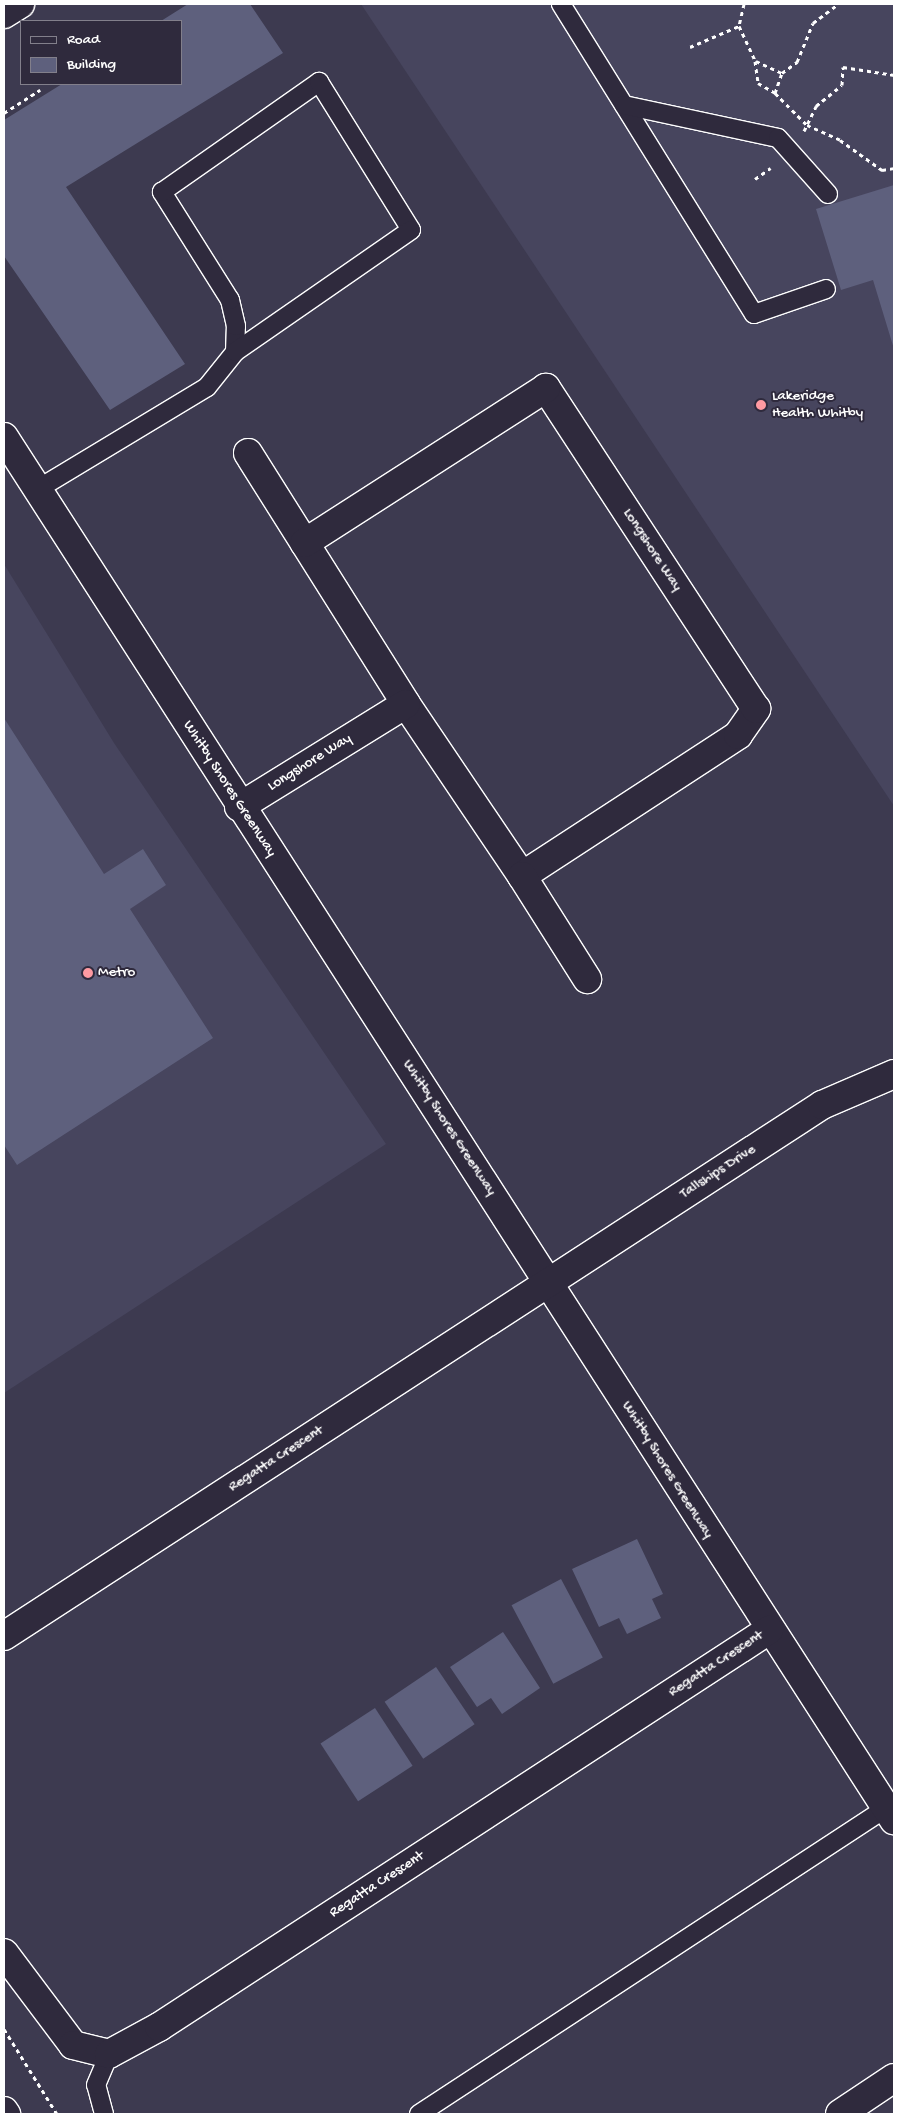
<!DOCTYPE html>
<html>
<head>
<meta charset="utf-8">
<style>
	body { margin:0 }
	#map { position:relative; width:898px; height:2118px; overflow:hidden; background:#3d3a50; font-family:"Gochi Hand",sans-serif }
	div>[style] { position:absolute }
	.built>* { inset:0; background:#47455e }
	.building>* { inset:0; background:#5e607d; transform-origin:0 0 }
	.path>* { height:3px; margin-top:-1.5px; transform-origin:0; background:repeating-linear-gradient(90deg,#fff 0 4px,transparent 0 8px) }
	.roads { filter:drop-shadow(1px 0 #fff) drop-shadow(-1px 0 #fff) drop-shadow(0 1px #fff) drop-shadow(0 -1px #fff) }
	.lane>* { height:18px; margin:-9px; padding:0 9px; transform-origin:9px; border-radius:9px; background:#2f2a3d }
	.street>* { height:28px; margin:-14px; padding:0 14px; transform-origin:14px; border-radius:14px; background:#2f2a3d }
	.secondary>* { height:28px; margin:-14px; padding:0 14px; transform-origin:14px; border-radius:14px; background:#2f2a3d }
	.dots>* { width:14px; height:14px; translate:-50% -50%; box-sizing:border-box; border:2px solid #2f2a3d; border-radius:50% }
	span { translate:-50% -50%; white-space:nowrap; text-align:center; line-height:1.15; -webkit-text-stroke:4px #2f2a3d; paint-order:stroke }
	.poi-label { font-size:15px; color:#fff }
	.left { translate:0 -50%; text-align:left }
	.street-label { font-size:15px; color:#fff }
	.frame { position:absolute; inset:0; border:5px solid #fff; pointer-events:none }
	.legend { position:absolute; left:20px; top:20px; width:162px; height:65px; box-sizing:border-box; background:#2f2a3d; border:1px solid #827f8b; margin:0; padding:6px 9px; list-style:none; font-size:15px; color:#fff }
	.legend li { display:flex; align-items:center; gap:10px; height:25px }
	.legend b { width:25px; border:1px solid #827f8b }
</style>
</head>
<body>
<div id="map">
	<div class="built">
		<div style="clip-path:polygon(361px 4px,894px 4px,894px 806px)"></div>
		<div style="clip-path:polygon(4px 564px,114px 743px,386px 1144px,4px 1393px)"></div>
	</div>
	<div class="building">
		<div style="clip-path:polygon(188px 4px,250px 4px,283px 53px,66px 187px,185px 364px,110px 410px,4px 256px,4px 120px,62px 84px,181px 84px,181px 21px,161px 21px)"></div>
		<div style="clip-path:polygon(894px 185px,894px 349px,873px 280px,841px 290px,816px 209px)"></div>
		<div style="clip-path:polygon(4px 718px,104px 874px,143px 849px,166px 885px,130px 909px,213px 1038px,17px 1165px,4px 1145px)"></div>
		<div style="clip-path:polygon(637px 1539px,663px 1594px,652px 1599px,661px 1618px,627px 1634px,619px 1618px,599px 1627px,572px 1569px)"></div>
		<div style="left:561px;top:1579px;width:89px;height:56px;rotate:62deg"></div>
		<div style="clip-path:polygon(503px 1632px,540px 1688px,502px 1714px,491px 1698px,477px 1707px,450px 1667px)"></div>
		<div style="left:436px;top:1667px;width:69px;height:62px;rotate:56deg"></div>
		<div style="left:375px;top:1708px;width:69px;height:65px;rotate:57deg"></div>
	</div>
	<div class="path">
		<div style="left:744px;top:4px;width:23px;rotate:103deg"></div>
		<div style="left:739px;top:26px;width:38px;rotate:65deg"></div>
		<div style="left:755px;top:61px;width:22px;rotate:82deg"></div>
		<div style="left:758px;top:83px;width:20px;rotate:30deg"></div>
		<div style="left:775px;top:93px;width:45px;rotate:45deg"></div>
		<div style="left:807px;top:125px;width:36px;rotate:24deg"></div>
		<div style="left:840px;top:140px;width:52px;rotate:35.5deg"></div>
		<div style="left:882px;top:170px;width:12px;rotate:-9deg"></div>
		<div style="left:690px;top:47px;width:53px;rotate:-23.2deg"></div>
		<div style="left:756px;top:61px;width:29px;rotate:25deg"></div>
		<div style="left:775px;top:93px;width:21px;rotate:-71deg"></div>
		<div style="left:782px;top:73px;width:19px;rotate:-36deg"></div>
		<div style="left:797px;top:62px;width:42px;rotate:-67.7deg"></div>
		<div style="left:813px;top:23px;width:31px;rotate:-37deg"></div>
		<div style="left:4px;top:113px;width:43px;rotate:-32.6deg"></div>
		<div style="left:804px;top:131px;width:28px;rotate:-64deg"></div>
		<div style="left:816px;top:106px;width:33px;rotate:-39deg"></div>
		<div style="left:842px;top:85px;width:18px;rotate:-87deg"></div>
		<div style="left:843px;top:67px;width:52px;rotate:8.9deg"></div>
		<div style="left:755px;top:179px;width:19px;rotate:-35deg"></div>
		<div style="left:4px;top:2029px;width:100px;rotate:58.1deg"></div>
	</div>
	<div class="roads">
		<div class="lane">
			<div style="left:561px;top:4px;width:365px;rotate:58.1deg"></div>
			<div style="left:754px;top:314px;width:76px;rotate:-19.1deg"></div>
			<div style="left:624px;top:105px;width:157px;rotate:12.1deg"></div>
			<div style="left:778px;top:138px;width:75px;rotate:48.2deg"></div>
			<div style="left:38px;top:489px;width:197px;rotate:-31.1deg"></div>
			<div style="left:207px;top:387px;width:45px;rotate:-51.3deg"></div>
			<div style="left:235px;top:352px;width:26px;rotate:-88deg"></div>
			<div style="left:236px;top:326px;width:27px;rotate:-103deg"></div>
			<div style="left:230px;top:300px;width:128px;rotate:-122.2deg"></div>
			<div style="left:162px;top:192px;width:192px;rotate:-35deg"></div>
			<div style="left:319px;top:82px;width:174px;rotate:58.1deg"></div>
			<div style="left:411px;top:230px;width:214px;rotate:145.3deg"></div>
			<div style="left:104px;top:2114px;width:30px;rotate:-105deg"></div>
			<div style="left:96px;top:2085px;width:34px;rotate:-67deg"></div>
			<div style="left:419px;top:2114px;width:558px;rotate:-33.23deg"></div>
		</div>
		<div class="street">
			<div style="left:4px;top:14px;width:19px;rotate:-32deg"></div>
			<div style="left:4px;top:437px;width:1645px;rotate:57.24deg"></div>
			<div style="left:248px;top:453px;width:297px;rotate:57.8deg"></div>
			<div style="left:406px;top:704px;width:207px;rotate:56deg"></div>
			<div style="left:522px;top:876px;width:258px;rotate:-33.1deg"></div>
			<div style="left:738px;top:735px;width:32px;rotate:-55deg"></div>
			<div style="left:756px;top:709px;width:384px;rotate:-123.2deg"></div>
			<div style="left:546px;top:388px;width:287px;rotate:147.3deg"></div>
			<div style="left:239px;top:807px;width:196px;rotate:-31.7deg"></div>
			<div style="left:522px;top:876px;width:122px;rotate:57.7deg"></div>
			<div style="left:4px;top:1636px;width:975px;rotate:-32.99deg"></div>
			<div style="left:822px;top:1105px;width:78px;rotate:-23.3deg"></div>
			<div style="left:4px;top:1953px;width:115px;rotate:53.1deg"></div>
			<div style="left:73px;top:2045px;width:37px;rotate:14deg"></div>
			<div style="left:109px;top:2054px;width:57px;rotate:-28.4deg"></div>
			<div style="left:159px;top:2027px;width:728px;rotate:-33.06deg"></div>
			<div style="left:840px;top:2114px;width:65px;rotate:-33.7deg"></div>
		</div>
		<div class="secondary">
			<div style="left:4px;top:2111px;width:4px;rotate:56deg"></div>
		</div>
	</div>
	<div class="dots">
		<div style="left:761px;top:405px;background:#ff9aa2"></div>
		<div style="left:88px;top:973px;background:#ff9aa2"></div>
	</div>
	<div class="poi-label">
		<span class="left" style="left:772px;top:405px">Lakeridge<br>Health Whitby</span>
		<span class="left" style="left:98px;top:973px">Metro</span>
	</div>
	<div class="street-label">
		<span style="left:652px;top:550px;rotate:57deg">Longshore Way</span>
		<span style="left:310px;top:763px;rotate:-32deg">Longshore Way</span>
		<span style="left:229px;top:789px;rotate:57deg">Whitby Shores Greenway</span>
		<span style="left:449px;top:1128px;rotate:57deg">Whitby Shores Greenway</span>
		<span style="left:718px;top:1172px;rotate:-33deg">Tallships Drive</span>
		<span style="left:276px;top:1459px;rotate:-33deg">Regatta Crescent</span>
		<span style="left:667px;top:1470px;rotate:58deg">Whitby Shores Greenway</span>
		<span style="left:716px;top:1664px;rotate:-33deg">Regatta Crescent</span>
		<span style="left:377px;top:1885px;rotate:-33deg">Regatta Crescent</span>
	</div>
	<div class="frame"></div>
	<ul class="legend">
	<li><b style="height:6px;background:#2f2a3d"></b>Road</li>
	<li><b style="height:14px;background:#5e607d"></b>Building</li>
	</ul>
</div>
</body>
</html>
